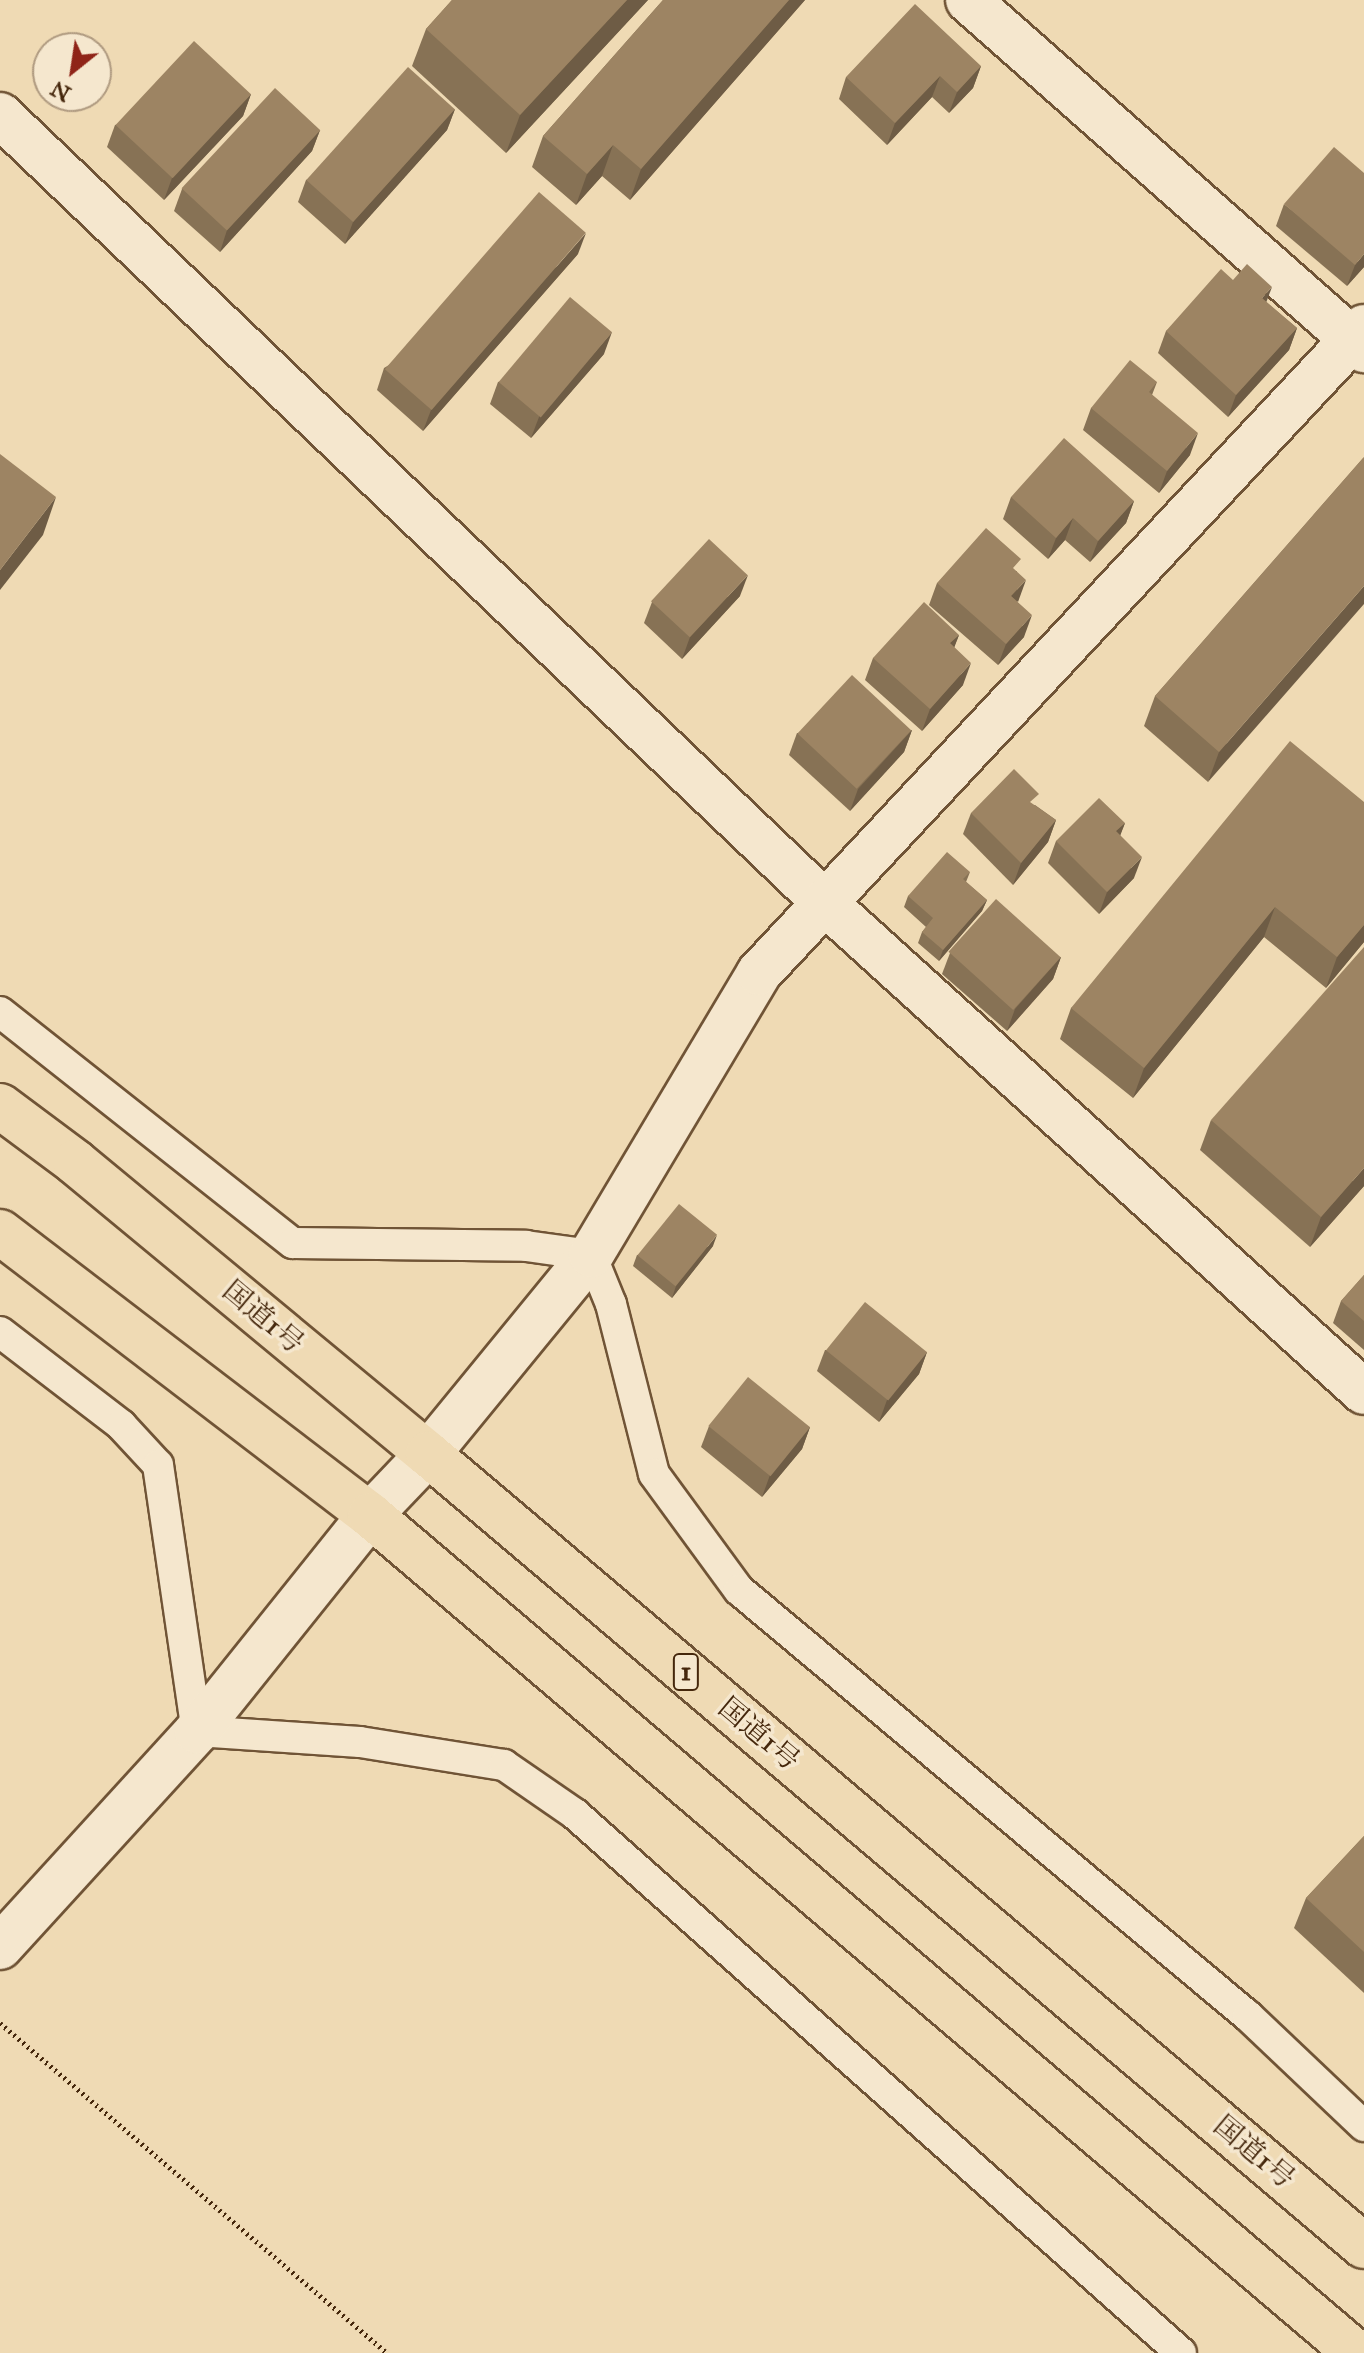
<!DOCTYPE html>
<html>
<head>
<meta charset="utf-8">
<style>
	body { margin:0 }
	#map { position:relative; width:1364px; height:2353px; overflow:hidden; background:#efdab4; font-family:"IM FELL Great Primer","Noto Serif JP",serif }
	div>[style] { position:absolute }
	.path>* { height:5px; margin-top:-2.5px; transform-origin:0; background:repeating-linear-gradient(90deg,#45270c 0 2px,transparent 0 6px) }
	.roads { filter:drop-shadow(2px 0 #705436) drop-shadow(-2px 0 #705436) drop-shadow(0 2px #705436) drop-shadow(0 -2px #705436) }
	.lane>* { height:30px; margin:-15px; padding:0 15px; transform-origin:15px; border-radius:15px; background:#f5e7ce }
	.street>* { height:44px; margin:-22px; padding:0 22px; transform-origin:22px; border-radius:22px; background:#f5e7ce }
	.highway>* { height:44px; margin:-22px; padding:0 22px; transform-origin:22px; border-radius:22px; background:#efdab4 }
	.wall>* { inset:0; background:#877255 }
	.shaded-wall>* { inset:0; background:#6e5c45 }
	.building>* { inset:0; background:#9d8463; transform-origin:0 0 }
	span { translate:-50% -50%; white-space:nowrap; text-align:center; line-height:1.15; -webkit-text-stroke:7px #f5e7ce; paint-order:stroke }
	.shield-label span { padding:2px 6px; background:#f5e7ce; border:2px solid; border-radius:6px; -webkit-text-stroke-width:0 }
	.shield-label { font-size:26px; color:#45270c; font-weight:700 }
	.street-label { font-size:28px; color:#45270c }
	.north { position:absolute; left:32px; top:32px; width:80px; height:80px; box-sizing:border-box; background:#f5e7ce; border:2px solid #af9a80; border-radius:50%; rotate:210deg; font-size:22px; font-weight:700; line-height:32px; text-align:center; color:#45270c }
	.north::after { content:''; display:block; margin:auto; width:28px; height:36px; background:#8f2418; clip-path:polygon(50% 0,100% 100%,50% 72%,0 100%) }
</style>
</head>
<body>
<div id="map">
	<div class="path">
		<div style="left:0;top:2023px;width:509px;rotate:40.45deg"></div>
	</div>
	<div class="roads">
		<div class="lane">
			<div style="left:0;top:1012px;width:373px;rotate:38.3deg"></div>
			<div style="left:293px;top:1243px;width:233px;rotate:0.7deg"></div>
			<div style="left:526px;top:1246px;width:66px;rotate:7.9deg"></div>
			<div style="left:591px;top:1255px;width:53px;rotate:67.8deg"></div>
			<div style="left:611px;top:1304px;width:175px;rotate:75.8deg"></div>
			<div style="left:654px;top:1474px;width:144px;rotate:53.8deg"></div>
			<div style="left:739px;top:1590px;width:664px;rotate:39.93deg"></div>
			<div style="left:1248px;top:2016px;width:160px;rotate:43.5deg"></div>
			<div style="left:0;top:1332px;width:153px;rotate:37.5deg"></div>
			<div style="left:121px;top:1425px;width:54px;rotate:47.2deg"></div>
			<div style="left:158px;top:1465px;width:269px;rotate:81.7deg"></div>
			<div style="left:197px;top:1731px;width:163px;rotate:3.9deg"></div>
			<div style="left:360px;top:1742px;width:146px;rotate:9.1deg"></div>
			<div style="left:504px;top:1765px;width:86px;rotate:34.6deg"></div>
			<div style="left:575px;top:1814px;width:811px;rotate:41.65deg"></div>
		</div>
		<div class="street">
			<div style="left:968px;top:0;width:529px;rotate:41.47deg"></div>
			<div style="left:0;top:115px;width:1139px;rotate:43.68deg"></div>
			<div style="left:824px;top:902px;width:729px;rotate:42.22deg"></div>
			<div style="left:0;top:1947px;width:292px;rotate:-47.6deg"></div>
			<div style="left:197px;top:1731px;width:277px;rotate:-51.3deg"></div>
			<div style="left:370px;top:1515px;width:84px;rotate:-46.4deg"></div>
			<div style="left:428px;top:1454px;width:257px;rotate:-50.7deg"></div>
			<div style="left:591px;top:1255px;width:328px;rotate:-59.2deg"></div>
			<div style="left:759px;top:973px;width:885px;rotate:-46.88deg"></div>
		</div>
		<div class="highway">
			<div style="left:0;top:1106px;width:94px;rotate:36.7deg"></div>
			<div style="left:75px;top:1162px;width:458px;rotate:39.6deg"></div>
			<div style="left:428px;top:1454px;width:1226px;rotate:40.24deg"></div>
			<div style="left:0;top:1232px;width:466px;rotate:37.4deg"></div>
			<div style="left:370px;top:1515px;width:1294px;rotate:40.36deg"></div>
		</div>
	</div>
	<div class="wall">
		<div style="clip-path:polygon(452px 0,648px 0,506px 153px,412px 66px,426px 29px)"></div>
		<div style="clip-path:polygon(663px 0,805px 0,630px 200px,602px 176px,576px 205px,532px 167px,543px 136px)"></div>
		<div style="clip-path:polygon(981px 66px,973px 88px,949px 113px,932px 97px,887px 145px,839px 99px,846px 77px)"></div>
		<div style="clip-path:polygon(251px 94px,243px 116px,164px 200px,107px 147px,115px 125px)"></div>
		<div style="clip-path:polygon(455px 109px,447px 130px,345px 244px,298px 202px,306px 180px)"></div>
		<div style="clip-path:polygon(320px 130px,312px 151px,220px 252px,174px 211px,182px 189px)"></div>
		<div style="clip-path:polygon(1284px 204px,1364px 267px,1347px 286px,1276px 226px)"></div>
		<div style="clip-path:polygon(578px 254px,423px 431px,377px 390px,384px 368px)"></div>
		<div style="clip-path:polygon(1233px 280px,1266px 302px,1297px 328px,1289px 350px,1228px 417px,1158px 353px,1166px 331px)"></div>
		<div style="clip-path:polygon(604px 354px,531px 438px,490px 404px,498px 382px)"></div>
		<div style="clip-path:polygon(1157px 382px,1152px 395px,1190px 455px,1159px 493px,1083px 430px,1091px 408px)"></div>
		<div style="clip-path:polygon(1364px 457px,1208px 782px,1144px 726px,1155px 696px)"></div>
		<div style="clip-path:polygon(1011px 497px,1134px 501px,1126px 523px,1090px 562px,1065px 540px,1048px 559px,1003px 519px)"></div>
		<div style="clip-path:polygon(1017px 571px,1017px 602px,1024px 637px,998px 665px,929px 605px,937px 583px)"></div>
		<div style="clip-path:polygon(740px 596px,682px 659px,644px 623px,652px 602px)"></div>
		<div style="clip-path:polygon(959px 635px,954px 647px,963px 685px,922px 731px,865px 680px,873px 658px)"></div>
		<div style="clip-path:polygon(912px 730px,904px 752px,850px 811px,789px 755px,797px 733px)"></div>
		<div style="clip-path:polygon(1364px 802px,1364px 942px,1326px 988px,1264px 937px,1133px 1098px,1060px 1039px,1071px 1008px)"></div>
		<div style="clip-path:polygon(1035px 805px,1056px 820px,1048px 842px,1013px 885px,963px 834px,971px 813px)"></div>
		<div style="clip-path:polygon(1125px 823px,1120px 835px,1134px 878px,1099px 914px,1048px 863px,1056px 841px)"></div>
		<div style="clip-path:polygon(970px 872px,966px 882px,987px 900px,982px 911px,939px 961px,918px 943px,922px 932px,926px 927px,904px 907px,908px 896px)"></div>
		<div style="clip-path:polygon(950px 953px,1061px 957px,1053px 979px,1007px 1031px,942px 974px)"></div>
		<div style="clip-path:polygon(1211px 1120px,1364px 1186px,1310px 1247px,1200px 1150px)"></div>
		<div style="clip-path:polygon(713px 1246px,672px 1298px,633px 1266px,637px 1255px)"></div>
		<div style="clip-path:polygon(1364px 1275px,1364px 1350px,1333px 1323px,1341px 1301px)"></div>
		<div style="clip-path:polygon(825px 1350px,927px 1352px,919px 1374px,879px 1422px,817px 1371px)"></div>
		<div style="clip-path:polygon(709px 1426px,810px 1427px,802px 1449px,762px 1497px,701px 1447px)"></div>
		<div style="clip-path:polygon(1364px 1836px,1364px 1993px,1294px 1928px,1306px 1898px)"></div>
	</div>
	<div class="shaded-wall">
		<div style="clip-path:polygon(627px 0,648px 0,506px 153px,520px 115px)"></div>
		<div style="clip-path:polygon(789px 0,805px 0,630px 200px,641px 169px)"></div>
		<div style="clip-path:polygon(981px 66px,973px 88px,949px 113px,957px 92px)"></div>
		<div style="clip-path:polygon(940px 76px,932px 97px,887px 145px,895px 123px)"></div>
		<div style="clip-path:polygon(251px 94px,243px 116px,164px 200px,172px 178px)"></div>
		<div style="clip-path:polygon(455px 109px,447px 130px,345px 244px,353px 222px)"></div>
		<div style="clip-path:polygon(320px 130px,312px 151px,220px 252px,227px 230px)"></div>
		<div style="clip-path:polygon(613px 145px,602px 176px,576px 205px,587px 174px)"></div>
		<div style="clip-path:polygon(586px 233px,578px 254px,423px 431px,431px 410px)"></div>
		<div style="clip-path:polygon(1364px 254px,1364px 267px,1347px 286px,1355px 265px)"></div>
		<div style="clip-path:polygon(1272px 287px,1264px 308px,1262px 298px)"></div>
		<div style="clip-path:polygon(1297px 328px,1289px 350px,1228px 417px,1236px 395px)"></div>
		<div style="clip-path:polygon(612px 332px,604px 354px,531px 438px,539px 417px)"></div>
		<div style="clip-path:polygon(1198px 433px,1190px 455px,1159px 493px,1167px 471px)"></div>
		<div style="clip-path:polygon(56px 497px,43px 535px,0 590px,0 570px)"></div>
		<div style="clip-path:polygon(1134px 501px,1126px 523px,1090px 562px,1098px 541px)"></div>
		<div style="clip-path:polygon(1073px 518px,1065px 540px,1048px 559px,1056px 538px)"></div>
		<div style="clip-path:polygon(748px 575px,740px 596px,682px 659px,690px 637px)"></div>
		<div style="clip-path:polygon(1026px 580px,1018px 602px,1011px 596px)"></div>
		<div style="clip-path:polygon(1364px 586px,1364px 604px,1208px 782px,1219px 752px)"></div>
		<div style="clip-path:polygon(1032px 615px,1024px 637px,998px 665px,1006px 644px)"></div>
		<div style="clip-path:polygon(959px 635px,951px 656px,950px 643px)"></div>
		<div style="clip-path:polygon(971px 663px,963px 685px,922px 731px,930px 709px)"></div>
		<div style="clip-path:polygon(912px 730px,904px 752px,850px 811px,858px 789px)"></div>
		<div style="clip-path:polygon(1056px 820px,1048px 842px,1013px 885px,1021px 863px)"></div>
		<div style="clip-path:polygon(1125px 823px,1117px 844px,1116px 831px)"></div>
		<div style="clip-path:polygon(1142px 857px,1134px 878px,1099px 914px,1107px 892px)"></div>
		<div style="clip-path:polygon(987px 900px,982px 911px,939px 961px,943px 950px)"></div>
		<div style="clip-path:polygon(1275px 907px,1264px 937px,1133px 1098px,1144px 1068px)"></div>
		<div style="clip-path:polygon(1364px 925px,1364px 942px,1326px 988px,1337px 957px)"></div>
		<div style="clip-path:polygon(1061px 957px,1053px 979px,1007px 1031px,1015px 1009px)"></div>
		<div style="clip-path:polygon(1364px 1168px,1364px 1186px,1310px 1247px,1321px 1217px)"></div>
		<div style="clip-path:polygon(717px 1235px,713px 1246px,672px 1298px,676px 1286px)"></div>
		<div style="clip-path:polygon(927px 1352px,919px 1374px,879px 1422px,887px 1400px)"></div>
		<div style="clip-path:polygon(810px 1427px,802px 1449px,762px 1497px,770px 1475px)"></div>
	</div>
	<div class="building">
		<div style="clip-path:polygon(452px 0,627px 0,520px 115px,426px 29px)"></div>
		<div style="clip-path:polygon(663px 0,789px 0,641px 169px,613px 145px,587px 174px,543px 136px)"></div>
		<div style="clip-path:polygon(915px 4px,981px 66px,957px 92px,940px 76px,895px 123px,846px 77px)"></div>
		<div style="left:194px;top:41px;width:78px;height:115px;rotate:43deg"></div>
		<div style="left:408px;top:67px;width:63px;height:152px;rotate:42deg"></div>
		<div style="left:275px;top:88px;width:62px;height:137px;rotate:43deg"></div>
		<div style="clip-path:polygon(1334px 147px,1364px 173px,1364px 254px,1355px 265px,1284px 204px)"></div>
		<div style="left:539px;top:192px;width:62px;height:235px;rotate:41deg"></div>
		<div style="clip-path:polygon(1247px 264px,1272px 287px,1262px 298px,1297px 328px,1236px 395px,1166px 331px,1221px 269px,1233px 280px)"></div>
		<div style="left:570px;top:297px;width:55px;height:111px;rotate:40deg"></div>
		<div style="clip-path:polygon(1130px 360px,1157px 382px,1149px 392px,1198px 433px,1167px 471px,1091px 408px)"></div>
		<div style="clip-path:polygon(1064px 438px,1134px 501px,1098px 541px,1073px 518px,1056px 538px,1011px 497px)"></div>
		<div style="clip-path:polygon(0 454px,56px 497px,0 570px)"></div>
		<div style="clip-path:polygon(1364px 457px,1364px 586px,1219px 752px,1155px 696px)"></div>
		<div style="clip-path:polygon(986px 528px,1021px 559px,1013px 568px,1026px 580px,1011px 596px,1032px 615px,1006px 644px,937px 583px)"></div>
		<div style="left:709px;top:539px;width:53px;height:85px;rotate:43deg"></div>
		<div style="clip-path:polygon(924px 602px,959px 635px,950px 643px,971px 663px,930px 709px,873px 658px)"></div>
		<div style="left:852px;top:675px;width:81px;height:80px;rotate:43deg"></div>
		<div style="clip-path:polygon(1290px 741px,1364px 802px,1364px 925px,1337px 957px,1275px 907px,1144px 1068px,1071px 1008px)"></div>
		<div style="clip-path:polygon(1014px 769px,1039px 794px,1030px 802px,1056px 820px,1021px 863px,971px 813px)"></div>
		<div style="clip-path:polygon(1099px 798px,1125px 823px,1116px 831px,1142px 857px,1107px 892px,1056px 841px)"></div>
		<div style="clip-path:polygon(947px 852px,970px 872px,963px 879px,987px 900px,943px 950px,922px 932px,933px 918px,908px 896px)"></div>
		<div style="left:996px;top:899px;width:87px;height:71px;rotate:42deg"></div>
		<div style="clip-path:polygon(1364px 947px,1364px 1168px,1321px 1217px,1211px 1120px)"></div>
		<div style="left:679px;top:1204px;width:49px;height:66px;rotate:39deg"></div>
		<div style="clip-path:polygon(1364px 1275px,1364px 1321px,1341px 1301px)"></div>
		<div style="left:865px;top:1302px;width:80px;height:62px;rotate:39deg"></div>
		<div style="left:748px;top:1377px;width:80px;height:63px;rotate:39deg"></div>
		<div style="clip-path:polygon(1364px 1836px,1364px 1952px,1306px 1898px)"></div>
	</div>
	<div class="shield-label">
		<span style="left:686px;top:1672px">1</span>
	</div>
	<div class="street-label">
		<span style="left:263px;top:1317px;rotate:40deg">国道1号</span>
		<span style="left:759px;top:1734px;rotate:40deg">国道1号</span>
		<span style="left:1254px;top:2152px;rotate:40deg">国道1号</span>
	</div>
	<div class="north">N</div>
</div>
</body>
</html>
